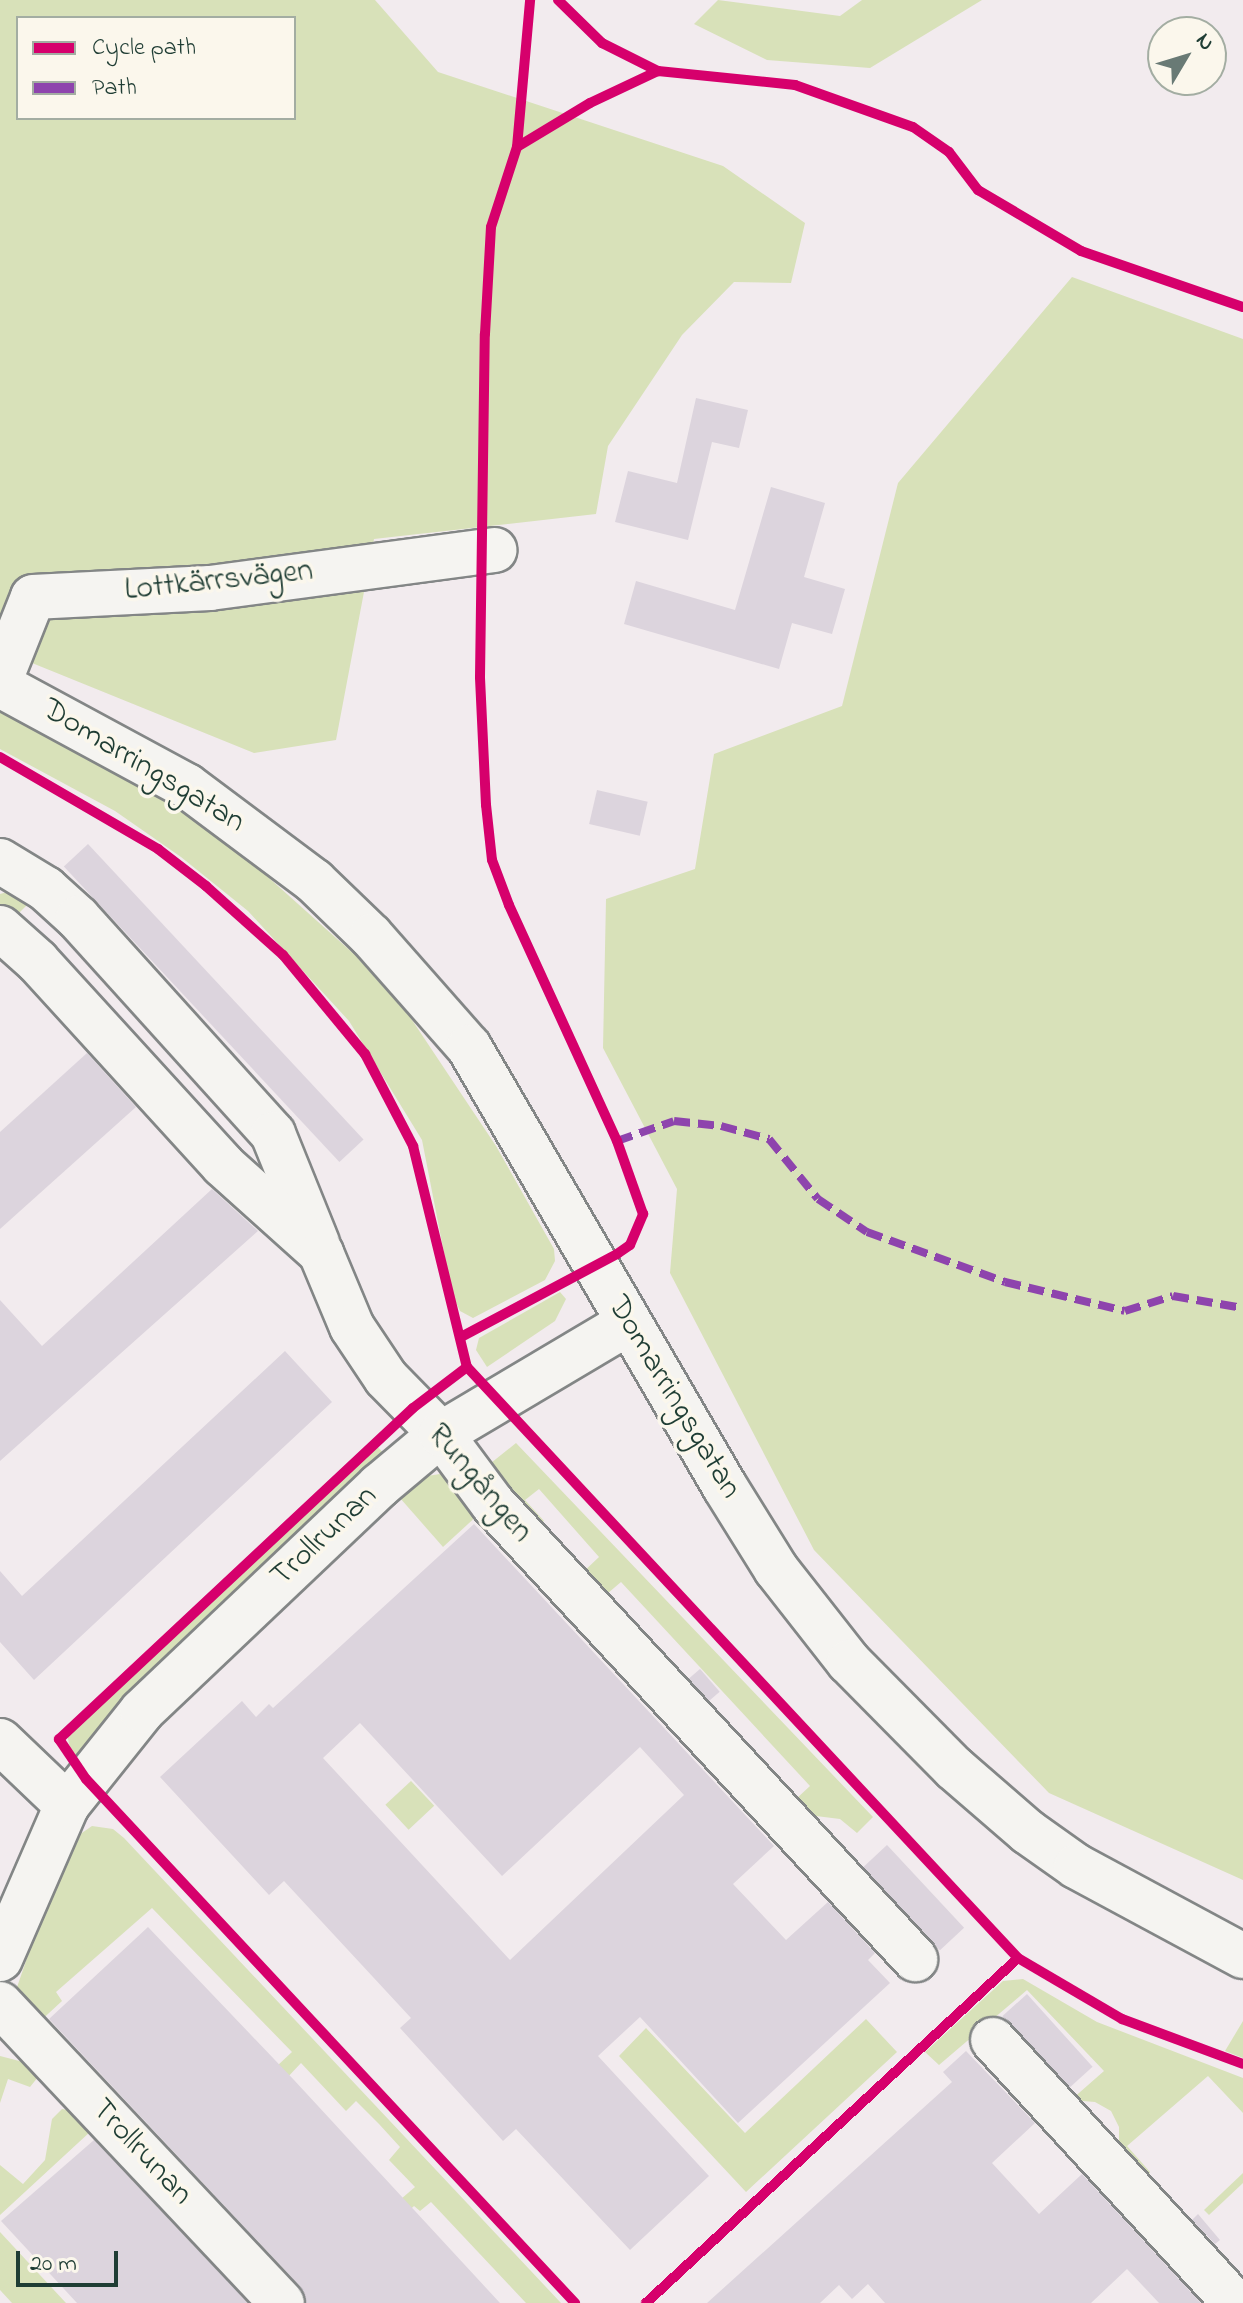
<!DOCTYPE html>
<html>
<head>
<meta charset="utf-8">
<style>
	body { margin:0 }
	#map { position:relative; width:1243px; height:2303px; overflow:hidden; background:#f2ebee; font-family:"Indie Flower",sans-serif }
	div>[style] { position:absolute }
	.green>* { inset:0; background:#d8e1b9; transform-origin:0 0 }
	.building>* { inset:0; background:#dcd4dd; transform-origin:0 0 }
	.roads { filter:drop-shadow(2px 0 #838686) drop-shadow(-2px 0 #838686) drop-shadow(0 2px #838686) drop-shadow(0 -2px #838686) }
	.minor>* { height:44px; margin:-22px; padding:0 22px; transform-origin:22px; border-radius:22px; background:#f5f4f1 }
	.quiet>* { height:8px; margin-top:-4px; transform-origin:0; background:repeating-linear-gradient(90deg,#8e44ad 0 16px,transparent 0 24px) }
	.cycleway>* { height:10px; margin:-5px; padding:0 5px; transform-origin:5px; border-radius:5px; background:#d6006c }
	span { translate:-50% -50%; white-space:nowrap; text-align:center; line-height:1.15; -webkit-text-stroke:7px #fbf7ec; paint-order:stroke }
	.street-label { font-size:32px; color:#1f3d34 }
	.legend { position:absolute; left:16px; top:16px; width:280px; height:104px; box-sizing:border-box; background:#fbf7ec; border:2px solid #a3ada2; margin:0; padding:10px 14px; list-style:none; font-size:24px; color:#1f3d34 }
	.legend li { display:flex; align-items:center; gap:16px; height:40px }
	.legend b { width:40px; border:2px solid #a3ada2 }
	.north { position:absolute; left:1147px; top:16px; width:80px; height:80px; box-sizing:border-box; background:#fbf7ec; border:2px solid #a3ada2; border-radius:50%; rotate:52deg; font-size:22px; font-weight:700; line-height:32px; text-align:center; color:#1f3d34 }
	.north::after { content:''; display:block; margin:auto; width:28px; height:36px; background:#697a75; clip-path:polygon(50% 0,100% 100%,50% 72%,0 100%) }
	.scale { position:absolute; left:16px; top:2251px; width:102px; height:36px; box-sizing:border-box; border:4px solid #1f3d34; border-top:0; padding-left:10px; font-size:24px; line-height:28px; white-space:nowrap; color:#1f3d34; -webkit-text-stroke:6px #fbf7ec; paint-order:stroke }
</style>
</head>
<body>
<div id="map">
	<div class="green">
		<div style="clip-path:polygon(evenodd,0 0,375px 0,438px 72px,723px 166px,805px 223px,791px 283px,734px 282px,682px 335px,608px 446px,596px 514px,374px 539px,336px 740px,254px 753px,0 650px,0 0,18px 18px,294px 18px,294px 118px,18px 118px,18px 18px)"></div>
		<div style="clip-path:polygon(718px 0,840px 16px,862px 0,982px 0,870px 68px,767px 60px,694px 24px)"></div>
		<div style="clip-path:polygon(1072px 277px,1243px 339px,1243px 1880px,1049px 1793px,814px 1550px,670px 1273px,677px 1189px,603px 1048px,606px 899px,695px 869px,714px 754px,842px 706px,898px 483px)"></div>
		<div style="clip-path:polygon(0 708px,173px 803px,231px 844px,355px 955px,410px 1017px,496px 1146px,554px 1249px,555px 1261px,545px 1280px,473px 1318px,460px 1311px,452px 1294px,422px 1140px,349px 1021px,248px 911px,181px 857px,115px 811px,0 749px)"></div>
		<div style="clip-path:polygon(18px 889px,30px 902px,13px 919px,0 919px,0 894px)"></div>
		<div style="clip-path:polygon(560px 1292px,566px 1299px,555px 1321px,487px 1367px,476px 1350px,479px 1338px)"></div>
		<div style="clip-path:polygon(516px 1443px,873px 1817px,857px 1833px,840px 1819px,808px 1815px,796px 1799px,810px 1786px,621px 1582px,601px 1599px,579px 1576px,599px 1557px,539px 1489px,525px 1500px,544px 1521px,533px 1529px,486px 1467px)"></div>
		<div style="clip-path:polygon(375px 1444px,387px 1457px,78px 1759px,71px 1753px,67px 1734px)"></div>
		<div style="clip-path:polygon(440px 1474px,480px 1513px,443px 1547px,400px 1498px,421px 1477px)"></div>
		<div style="left:411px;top:1781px;width:34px;height:35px;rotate:47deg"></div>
		<div style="clip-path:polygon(92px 1826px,113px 1829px,124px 1838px,561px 2303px,526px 2303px,431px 2202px,420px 2211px,414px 2206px,366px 2252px,352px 2241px,415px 2187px,389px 2160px,400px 2147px,379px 2124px,356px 2101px,346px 2111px,301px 2063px,236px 2132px,231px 2109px,292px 2052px,152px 1908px,56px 1992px,62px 2001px,36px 2025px,15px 1993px,51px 1888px,76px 1837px)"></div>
		<div style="clip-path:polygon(1023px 1979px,1097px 2022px,1243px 2078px,1243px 2113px,1208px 2076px,1127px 2146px,1150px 2172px,1148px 2178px,1119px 2160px,1119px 2127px,1111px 2111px,1095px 2102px,1071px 2100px,1104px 2071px,1027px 1990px,939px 2065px,925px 2052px,1003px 1981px)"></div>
		<div style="clip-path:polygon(866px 2019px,897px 2052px,746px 2192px,619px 2056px,646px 2028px,745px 2133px)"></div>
		<div style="clip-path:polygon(1243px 2021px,1243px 2058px,1225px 2051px)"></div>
		<div style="clip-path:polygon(0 2056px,31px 2064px,38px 2077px,30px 2087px,8px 2079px,0 2103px)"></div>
		<div style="clip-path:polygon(62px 2109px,73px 2111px,91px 2131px,0 2215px,0 2165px,23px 2184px,45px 2160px,52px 2119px)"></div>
		<div style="clip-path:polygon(1243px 2173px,1243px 2183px,1209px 2215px,1204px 2210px)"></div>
		<div style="clip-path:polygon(0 2232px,66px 2303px,12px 2303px,0 2290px)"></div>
	</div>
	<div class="building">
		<div style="clip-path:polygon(696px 398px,748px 410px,739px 448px,712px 442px,688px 540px,615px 522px,628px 471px,677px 483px)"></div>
		<div style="clip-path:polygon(771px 487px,825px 503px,804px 577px,845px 589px,832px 634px,792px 623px,779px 669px,624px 624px,636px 581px,735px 610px)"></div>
		<div style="left:597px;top:790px;width:52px;height:35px;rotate:13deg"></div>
		<div style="left:88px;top:844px;width:404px;height:33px;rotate:47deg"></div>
		<div style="clip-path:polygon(87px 1053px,136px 1107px,0 1229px,0 1132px)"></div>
		<div style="clip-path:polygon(212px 1189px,258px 1231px,0 1461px,0 1300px,42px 1346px)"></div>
		<div style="clip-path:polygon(285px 1351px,332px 1402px,34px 1680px,0 1642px,0 1571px,22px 1596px)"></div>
		<div style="clip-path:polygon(evenodd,474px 1524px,774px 1846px,733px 1884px,786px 1940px,828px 1902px,875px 1953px,868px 1960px,890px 1983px,738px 2123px,640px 2017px,598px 2056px,709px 2176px,630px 2250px,516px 2129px,503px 2141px,400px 2028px,411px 2018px,284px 1881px,269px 1895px,160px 1777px,242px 1701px,256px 1717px,269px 1704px,273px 1708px,474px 1524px,360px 1723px,502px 1876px,640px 1747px,684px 1795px,510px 1960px,323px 1758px,360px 1723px)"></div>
		<div style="left:700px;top:1669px;width:30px;height:15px;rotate:49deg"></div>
		<div style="left:887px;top:1845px;width:113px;height:33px;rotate:47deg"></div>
		<div style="clip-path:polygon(148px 1927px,294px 2080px,500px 2303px,306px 2303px,300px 2286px,49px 2019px)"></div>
		<div style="left:1027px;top:1994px;width:98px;height:33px;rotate:48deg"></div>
		<div style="clip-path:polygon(966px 2051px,1035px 2123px,992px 2163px,1039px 2214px,1082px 2174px,1201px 2303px,1159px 2303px,1127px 2269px,1091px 2303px,885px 2303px,868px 2284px,852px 2299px,839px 2285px,820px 2303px,707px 2303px,952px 2082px,943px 2072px)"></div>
		<div style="clip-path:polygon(94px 2140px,248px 2303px,77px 2303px,1px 2221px)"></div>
		<div style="clip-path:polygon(1198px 2214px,1220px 2240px,1215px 2244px,1192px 2220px)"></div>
	</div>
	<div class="roads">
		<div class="minor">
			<div style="left:0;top:680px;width:89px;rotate:-68.3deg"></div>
			<div style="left:33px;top:597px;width:177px;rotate:-2.9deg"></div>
			<div style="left:210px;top:588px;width:287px;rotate:-7.6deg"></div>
			<div style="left:0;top:685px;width:213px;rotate:28.4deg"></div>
			<div style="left:187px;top:786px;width:159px;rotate:36.8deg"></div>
			<div style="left:314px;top:881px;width:79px;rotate:44deg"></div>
			<div style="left:371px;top:936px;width:148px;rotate:48.6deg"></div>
			<div style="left:469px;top:1047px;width:509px;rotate:59.81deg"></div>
			<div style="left:725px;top:1487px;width:97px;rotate:58.1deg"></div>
			<div style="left:776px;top:1569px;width:118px;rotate:51.9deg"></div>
			<div style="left:849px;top:1662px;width:149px;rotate:45.3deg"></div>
			<div style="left:954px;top:1768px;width:98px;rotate:40.9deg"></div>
			<div style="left:1028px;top:1832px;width:59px;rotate:35.3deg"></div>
			<div style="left:1076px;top:1866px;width:190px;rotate:28.3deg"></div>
			<div style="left:0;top:861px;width:54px;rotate:31.3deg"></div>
			<div style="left:46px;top:889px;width:43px;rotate:42.2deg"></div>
			<div style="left:78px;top:918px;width:291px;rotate:47.9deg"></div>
			<div style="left:273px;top:1134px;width:118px;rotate:68deg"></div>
			<div style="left:0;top:928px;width:50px;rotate:41.7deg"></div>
			<div style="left:37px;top:961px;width:276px;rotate:47.6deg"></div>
			<div style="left:223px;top:1165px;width:132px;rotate:41.9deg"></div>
			<div style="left:321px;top:1253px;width:80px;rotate:67.3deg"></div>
			<div style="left:352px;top:1327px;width:61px;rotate:56.3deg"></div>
			<div style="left:386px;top:1378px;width:78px;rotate:45.5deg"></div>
			<div style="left:441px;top:1434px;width:87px;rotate:53.4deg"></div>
			<div style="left:493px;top:1504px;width:621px;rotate:47.15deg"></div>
			<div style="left:0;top:1741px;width:93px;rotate:43.7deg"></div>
			<div style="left:0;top:1959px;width:168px;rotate:-66.5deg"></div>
			<div style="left:67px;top:1805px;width:120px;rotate:-51.4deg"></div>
			<div style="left:142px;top:1711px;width:327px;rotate:-43.5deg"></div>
			<div style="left:379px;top:1486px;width:81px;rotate:-40deg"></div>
			<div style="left:441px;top:1434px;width:217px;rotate:-30.7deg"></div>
			<div style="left:0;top:2004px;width:411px;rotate:46.7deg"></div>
			<div style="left:993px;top:2040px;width:357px;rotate:47.4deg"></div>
		</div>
	</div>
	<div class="quiet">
		<div style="left:617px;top:1141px;width:60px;rotate:-19.3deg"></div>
		<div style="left:674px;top:1121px;width:47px;rotate:6.1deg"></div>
		<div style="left:721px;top:1126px;width:50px;rotate:15.2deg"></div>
		<div style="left:769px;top:1139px;width:77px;rotate:50.8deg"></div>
		<div style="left:818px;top:1199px;width:59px;rotate:34deg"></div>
		<div style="left:867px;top:1232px;width:147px;rotate:19.9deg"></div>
		<div style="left:1005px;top:1282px;width:123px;rotate:13.6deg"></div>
		<div style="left:1125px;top:1311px;width:50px;rotate:-17.4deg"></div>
		<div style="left:1173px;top:1296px;width:71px;rotate:9.7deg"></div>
	</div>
	<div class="cycleway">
		<div style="left:558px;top:0;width:62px;rotate:44.3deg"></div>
		<div style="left:602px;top:43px;width:63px;rotate:26.6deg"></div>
		<div style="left:517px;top:147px;width:85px;rotate:-31.1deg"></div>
		<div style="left:590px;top:103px;width:75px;rotate:-25.2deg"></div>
		<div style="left:658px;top:71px;width:138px;rotate:5.8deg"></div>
		<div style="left:795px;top:85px;width:125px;rotate:19.6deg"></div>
		<div style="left:913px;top:127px;width:44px;rotate:34.8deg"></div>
		<div style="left:949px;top:152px;width:48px;rotate:52.7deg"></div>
		<div style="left:978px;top:190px;width:120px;rotate:30.6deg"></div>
		<div style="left:1081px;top:251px;width:171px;rotate:19.1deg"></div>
		<div style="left:0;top:757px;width:183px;rotate:30.2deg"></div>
		<div style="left:158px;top:849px;width:61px;rotate:37.6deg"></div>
		<div style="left:206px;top:886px;width:103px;rotate:41.9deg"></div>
		<div style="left:283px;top:955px;width:129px;rotate:50.4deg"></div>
		<div style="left:365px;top:1054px;width:104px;rotate:62.4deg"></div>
		<div style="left:413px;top:1146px;width:228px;rotate:76.3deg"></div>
		<div style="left:467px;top:1367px;width:68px;rotate:142.8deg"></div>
		<div style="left:413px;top:1408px;width:485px;rotate:136.9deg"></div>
		<div style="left:59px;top:1739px;width:48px;rotate:56deg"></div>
		<div style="left:86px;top:1779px;width:717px;rotate:46.98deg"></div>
		<div style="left:461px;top:1337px;width:177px;rotate:-28deg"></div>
		<div style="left:617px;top:1254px;width:16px;rotate:-35deg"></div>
		<div style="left:630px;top:1245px;width:34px;rotate:-67deg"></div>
		<div style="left:643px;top:1214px;width:77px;rotate:-109.6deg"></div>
		<div style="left:617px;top:1141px;width:260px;rotate:-114.6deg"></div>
		<div style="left:509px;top:905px;width:48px;rotate:-110.7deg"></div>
		<div style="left:492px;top:860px;width:55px;rotate:-96.2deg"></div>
		<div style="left:486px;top:805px;width:128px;rotate:-92.7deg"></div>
		<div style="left:480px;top:677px;width:343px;rotate:-89.2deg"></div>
		<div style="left:485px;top:334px;width:107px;rotate:-86.8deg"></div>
		<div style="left:491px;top:227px;width:84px;rotate:-72deg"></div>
		<div style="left:517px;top:147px;width:148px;rotate:-84.9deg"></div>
		<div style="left:467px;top:1367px;width:808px;rotate:47.01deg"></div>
		<div style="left:646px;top:2303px;width:507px;rotate:-42.84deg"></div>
		<div style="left:1018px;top:1958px;width:121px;rotate:30.4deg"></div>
		<div style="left:1122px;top:2019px;width:129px;rotate:20.4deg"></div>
	</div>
	<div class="street-label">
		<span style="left:219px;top:582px;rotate:-6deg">Lottkärrsvägen</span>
		<span style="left:143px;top:767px;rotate:31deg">Domarringsgatan</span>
		<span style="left:673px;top:1398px;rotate:59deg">Domarringsgatan</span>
		<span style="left:479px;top:1484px;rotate:50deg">Rungången</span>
		<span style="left:325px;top:1537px;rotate:-43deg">Trollrunan</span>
		<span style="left:141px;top:2153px;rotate:47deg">Trollrunan</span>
	</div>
	<ul class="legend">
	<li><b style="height:10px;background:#d6006c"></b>Cycle path</li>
	<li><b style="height:10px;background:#8e44ad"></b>Path</li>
	</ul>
	<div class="north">N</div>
	<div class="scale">20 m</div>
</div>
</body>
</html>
